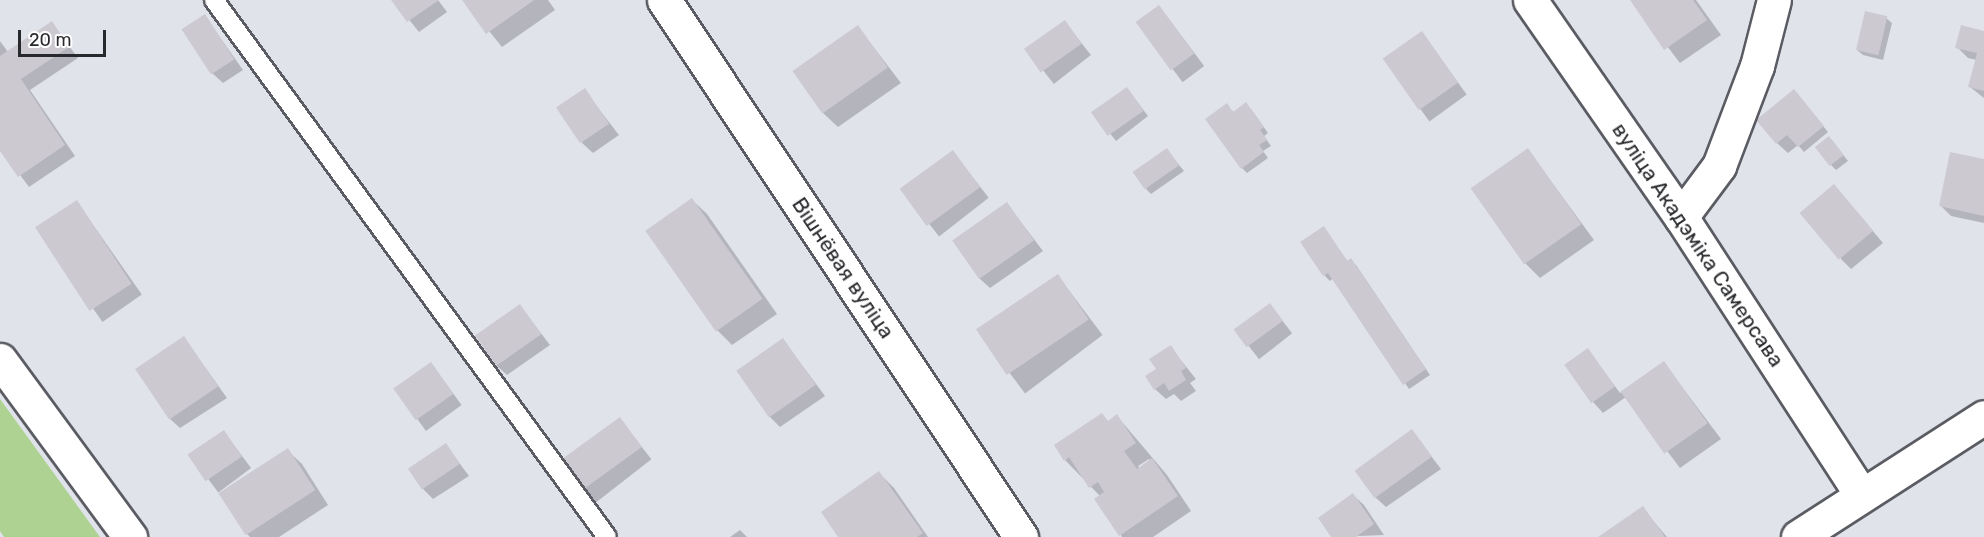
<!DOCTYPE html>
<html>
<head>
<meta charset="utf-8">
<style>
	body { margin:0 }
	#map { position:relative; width:1984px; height:537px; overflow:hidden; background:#e1e3eb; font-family:Rubik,sans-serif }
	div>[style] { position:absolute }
	.green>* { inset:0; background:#aed291 }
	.shadow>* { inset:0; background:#0003; transform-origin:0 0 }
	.building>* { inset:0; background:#cdc9d0; transform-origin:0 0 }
	.roads { filter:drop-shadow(2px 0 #5b5c63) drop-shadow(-2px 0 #5b5c63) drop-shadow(0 2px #5b5c63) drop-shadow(0 -2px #5b5c63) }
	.lane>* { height:18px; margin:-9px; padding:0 9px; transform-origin:9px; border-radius:9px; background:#fff }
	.street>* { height:33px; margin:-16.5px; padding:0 16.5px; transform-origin:16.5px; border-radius:16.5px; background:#fff }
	span { translate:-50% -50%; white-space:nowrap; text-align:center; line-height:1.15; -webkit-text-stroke:4.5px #fff; paint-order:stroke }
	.street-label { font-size:21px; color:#28292c }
	.scale { position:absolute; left:18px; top:30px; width:88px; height:27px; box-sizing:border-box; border:3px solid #28292c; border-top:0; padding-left:8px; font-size:18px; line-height:21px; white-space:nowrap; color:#28292c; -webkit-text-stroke:4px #fff; paint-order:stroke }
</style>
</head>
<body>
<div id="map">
	<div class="green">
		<div style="clip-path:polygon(0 399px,100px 537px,4px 537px,0 531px)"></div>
	</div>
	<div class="shadow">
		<div style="clip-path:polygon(438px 0,447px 12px,419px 32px,394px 1px)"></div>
		<div style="clip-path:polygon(464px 0,548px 0,555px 10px,502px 47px)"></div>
		<div style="clip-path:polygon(1632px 0,1696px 0,1721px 35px,1680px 63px)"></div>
		<div style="left:1159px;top:6px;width:75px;height:27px;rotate:53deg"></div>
		<div style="clip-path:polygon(205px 16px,243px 70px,223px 83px,212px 73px)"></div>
		<div style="clip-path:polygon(1886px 18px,1892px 23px,1883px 60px,1863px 55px,1857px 50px)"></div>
		<div style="left:1065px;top:22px;width:42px;height:47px;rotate:52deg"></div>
		<div style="clip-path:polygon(52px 23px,78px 58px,30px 90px,75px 156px,29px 187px,0 148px,0 41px,8px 52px)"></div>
		<div style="clip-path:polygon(858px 27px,901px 83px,838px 127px,823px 113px)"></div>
		<div style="left:1422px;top:33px;width:76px;height:46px;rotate:54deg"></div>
		<div style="clip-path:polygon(1984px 33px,1984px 98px,1970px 87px,1977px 60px,1968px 58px,1957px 47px)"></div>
		<div style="clip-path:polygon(584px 90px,619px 135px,593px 153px,582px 143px)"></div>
		<div style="clip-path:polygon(1794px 91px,1828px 132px,1804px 152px,1798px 145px,1788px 153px,1777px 143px)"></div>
		<div style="clip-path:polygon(1132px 95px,1148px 116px,1116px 141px,1094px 113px)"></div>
		<div style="clip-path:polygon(1251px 109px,1268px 133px,1264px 136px,1271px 146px,1263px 151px,1268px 158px,1247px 173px,1242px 168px,1232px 110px,1234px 113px)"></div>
		<div style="clip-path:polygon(1834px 143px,1848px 161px,1836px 170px,1831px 165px)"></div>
		<div style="clip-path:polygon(1167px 150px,1184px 171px,1151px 194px,1146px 189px)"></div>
		<div style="clip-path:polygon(1528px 150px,1594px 240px,1540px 278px,1525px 263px)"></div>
		<div style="left:953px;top:152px;width:58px;height:63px;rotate:52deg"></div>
		<div style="clip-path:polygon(1984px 161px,1984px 223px,1951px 216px,1941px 206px)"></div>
		<div style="clip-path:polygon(1844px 197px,1883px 243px,1851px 269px,1841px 259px)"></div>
		<div style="clip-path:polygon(692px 200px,707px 214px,777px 314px,732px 345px,717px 330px,648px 231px)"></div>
		<div style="left:77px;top:202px;width:113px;height:48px;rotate:55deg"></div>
		<div style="clip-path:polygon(1007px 204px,1043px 251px,990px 288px,979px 278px)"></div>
		<div style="clip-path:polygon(1324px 228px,1348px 262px,1356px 265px,1430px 375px,1409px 389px,1333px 278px,1330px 281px,1325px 276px,1303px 242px)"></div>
		<div style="left:1058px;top:276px;width:74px;height:97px;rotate:53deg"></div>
		<div style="left:1270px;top:305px;width:36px;height:42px;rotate:52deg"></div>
		<div style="clip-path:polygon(520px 306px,550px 345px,507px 375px,496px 365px)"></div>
		<div style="clip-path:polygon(184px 338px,227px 398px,180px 428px,169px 418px)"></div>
		<div style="clip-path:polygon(783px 340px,825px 396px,780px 427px,770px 417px)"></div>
		<div style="clip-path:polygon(1170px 347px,1196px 379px,1190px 383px,1196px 391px,1181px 401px,1174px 394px,1166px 399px,1155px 389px,1158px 369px)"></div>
		<div style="clip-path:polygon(1588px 350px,1620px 393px,1664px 363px,1721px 439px,1680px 468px,1626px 397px,1603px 413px,1593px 402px)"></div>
		<div style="left:431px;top:363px;width:52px;height:44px;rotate:54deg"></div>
		<div style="clip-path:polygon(evenodd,1117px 416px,1167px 475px,1191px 511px,1153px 537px,1122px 537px,1100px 496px,1065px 460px,1117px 416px,1149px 459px,1150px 461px,1140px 469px,1138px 466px,1149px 459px)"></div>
		<div style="left:620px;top:419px;width:51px;height:70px;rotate:52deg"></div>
		<div style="clip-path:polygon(1412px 431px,1441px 469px,1386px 507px,1375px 497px)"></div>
		<div style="left:224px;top:432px;width:45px;height:41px;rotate:53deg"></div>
		<div style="clip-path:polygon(446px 445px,469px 476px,433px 499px,423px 489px)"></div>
		<div style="clip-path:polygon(287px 450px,302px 464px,328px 505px,279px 537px,250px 537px,247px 534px)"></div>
		<div style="clip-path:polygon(879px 473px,894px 488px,928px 537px,840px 537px)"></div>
		<div style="clip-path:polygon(1353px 495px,1364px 505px,1384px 535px,1333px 537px)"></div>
		<div style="clip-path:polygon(1642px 508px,1667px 537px,1600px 537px)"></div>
		<div style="clip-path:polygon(740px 530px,747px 537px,730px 537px)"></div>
	</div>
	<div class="building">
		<div style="clip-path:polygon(391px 0,439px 0,407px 22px)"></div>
		<div style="clip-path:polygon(462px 0,534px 0,486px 34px)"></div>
		<div style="clip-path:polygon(1630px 0,1693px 0,1707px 20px,1664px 50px)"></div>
		<div style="left:1159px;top:5px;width:60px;height:29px;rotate:54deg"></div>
		<div style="left:1865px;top:11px;width:23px;height:40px;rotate:13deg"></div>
		<div style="left:205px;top:14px;width:54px;height:28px;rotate:57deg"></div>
		<div style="left:1065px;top:20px;width:29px;height:50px;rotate:55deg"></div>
		<div style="clip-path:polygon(52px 21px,69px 47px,21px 79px,65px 145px,18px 177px,0 151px,0 56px)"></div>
		<div style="left:858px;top:25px;width:52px;height:80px;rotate:55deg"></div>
		<div style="clip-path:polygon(1961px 25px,1984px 31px,1984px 91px,1968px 87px,1977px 53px,1955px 48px)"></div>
		<div style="left:1422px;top:31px;width:63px;height:48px;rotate:55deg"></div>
		<div style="left:1127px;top:87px;width:29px;height:44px;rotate:55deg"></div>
		<div style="left:585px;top:88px;width:43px;height:35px;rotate:56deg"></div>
		<div style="clip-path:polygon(1794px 89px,1824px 126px,1798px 147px,1787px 135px,1776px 144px,1756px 120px)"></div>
		<div style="clip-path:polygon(1246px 102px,1264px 127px,1260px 130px,1267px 140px,1259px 145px,1264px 152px,1241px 169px,1205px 119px,1227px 103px,1233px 112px)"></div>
		<div style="left:1829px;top:136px;width:24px;height:18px;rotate:52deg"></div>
		<div style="left:1167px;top:148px;width:21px;height:42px;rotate:55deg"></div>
		<div style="left:1528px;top:148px;width:93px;height:70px;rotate:55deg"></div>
		<div style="left:953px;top:150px;width:46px;height:66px;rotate:54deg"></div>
		<div style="clip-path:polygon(1950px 152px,1984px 159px,1984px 216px,1939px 206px)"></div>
		<div style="left:1834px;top:184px;width:61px;height:45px;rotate:50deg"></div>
		<div style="left:692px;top:198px;width:123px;height:57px;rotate:55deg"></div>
		<div style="left:77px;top:200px;width:100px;height:50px;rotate:57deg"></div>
		<div style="left:1007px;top:202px;width:47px;height:67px;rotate:55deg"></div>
		<div style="clip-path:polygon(1324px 226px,1347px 261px,1351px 258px,1426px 369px,1403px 385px,1328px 273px,1323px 276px,1300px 242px)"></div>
		<div style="left:1058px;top:274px;width:55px;height:99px;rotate:56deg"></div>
		<div style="left:1270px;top:303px;width:22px;height:45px;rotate:54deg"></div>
		<div style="left:520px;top:304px;width:37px;height:55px;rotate:55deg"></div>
		<div style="left:184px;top:336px;width:61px;height:59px;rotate:56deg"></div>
		<div style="left:783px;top:338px;width:57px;height:57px;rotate:55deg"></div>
		<div style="clip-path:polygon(1171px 345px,1186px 368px,1181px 371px,1186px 380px,1169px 391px,1164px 383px,1154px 390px,1145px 376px,1156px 369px,1149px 359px)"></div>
		<div style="left:1588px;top:348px;width:47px;height:29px;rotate:55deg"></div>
		<div style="left:1664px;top:361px;width:76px;height:53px;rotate:55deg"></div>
		<div style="left:431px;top:362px;width:39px;height:46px;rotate:55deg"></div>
		<div style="clip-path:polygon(1102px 413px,1108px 421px,1117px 414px,1136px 443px,1124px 451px,1137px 469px,1152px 458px,1178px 496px,1119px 536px,1094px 499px,1104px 492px,1098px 482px,1089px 488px,1069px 457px,1064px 461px,1054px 445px)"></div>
		<div style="left:620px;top:417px;width:37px;height:72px;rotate:54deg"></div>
		<div style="left:1412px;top:429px;width:34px;height:71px;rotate:54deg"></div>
		<div style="left:224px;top:430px;width:32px;height:44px;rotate:56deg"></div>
		<div style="left:446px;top:443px;width:25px;height:46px;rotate:56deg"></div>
		<div style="left:288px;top:448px;width:50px;height:83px;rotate:57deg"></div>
		<div style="clip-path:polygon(879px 471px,923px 533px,917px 537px,838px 537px,821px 512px)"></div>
		<div style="clip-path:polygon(1353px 493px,1374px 524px,1356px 537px,1331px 537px,1318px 518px)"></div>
		<div style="clip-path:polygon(1643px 506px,1665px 537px,1598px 537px)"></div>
	</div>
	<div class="roads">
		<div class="lane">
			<div style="left:214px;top:0;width:665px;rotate:53.8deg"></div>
		</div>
		<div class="street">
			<div style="left:664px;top:0;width:645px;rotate:56.38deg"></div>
			<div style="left:1530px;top:0;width:264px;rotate:55.2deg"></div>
			<div style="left:1681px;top:217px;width:330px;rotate:57deg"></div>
			<div style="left:1681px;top:217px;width:64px;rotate:-53.3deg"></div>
			<div style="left:1719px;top:166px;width:107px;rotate:-69.2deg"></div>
			<div style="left:1757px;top:66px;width:68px;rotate:-75.6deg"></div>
			<div style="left:0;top:360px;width:220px;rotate:53.7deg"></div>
			<div style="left:1798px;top:537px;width:221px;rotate:-32.8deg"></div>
		</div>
	</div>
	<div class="street-label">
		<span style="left:1698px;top:245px;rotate:56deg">вуліца Акадэміка Самерсава</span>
		<span style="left:843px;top:268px;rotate:56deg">Вішнёвая вуліца</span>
	</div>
	<div class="scale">20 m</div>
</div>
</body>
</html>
